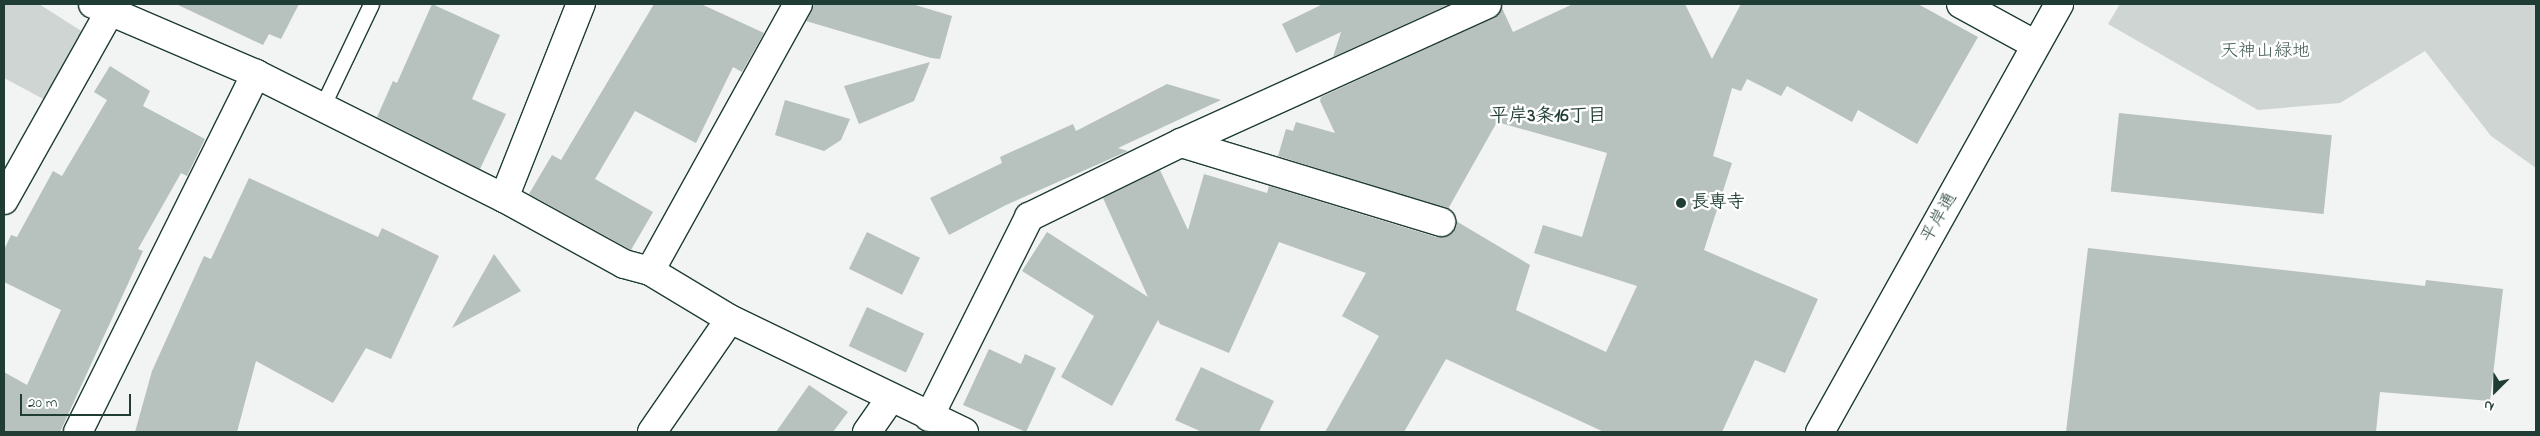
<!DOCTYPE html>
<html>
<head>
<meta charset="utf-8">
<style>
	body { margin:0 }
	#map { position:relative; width:2540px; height:436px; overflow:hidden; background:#f2f3f3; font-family:"Indie Flower","Klee One",sans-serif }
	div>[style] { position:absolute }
	.green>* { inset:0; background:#ced5d3 }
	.building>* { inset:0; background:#b7c1bd; transform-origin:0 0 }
	.roads { filter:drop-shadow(1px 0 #1f3d34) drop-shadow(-1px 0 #1f3d34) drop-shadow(0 1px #1f3d34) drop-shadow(0 -1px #1f3d34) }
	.lane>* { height:15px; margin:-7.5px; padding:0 7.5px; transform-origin:7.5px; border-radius:7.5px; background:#fff }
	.street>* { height:28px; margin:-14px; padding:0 14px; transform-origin:14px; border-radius:14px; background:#fff }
	.secondary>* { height:28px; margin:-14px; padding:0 14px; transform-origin:14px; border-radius:14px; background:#fff }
	.dots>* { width:14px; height:14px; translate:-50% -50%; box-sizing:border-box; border:2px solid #fff; border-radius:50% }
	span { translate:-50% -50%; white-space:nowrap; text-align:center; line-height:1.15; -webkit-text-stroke:5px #fff; paint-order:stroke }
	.park-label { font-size:18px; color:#425b54 }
	.poi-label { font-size:18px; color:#1f3d34; font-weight:700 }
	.left { translate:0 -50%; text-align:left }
	.street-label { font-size:18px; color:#1f3d34 }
	.neighbourhood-label { font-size:19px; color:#1f3d34; font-weight:700 }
	.frame { position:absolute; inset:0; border:5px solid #1f3d34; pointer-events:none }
	.north { position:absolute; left:2470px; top:366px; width:50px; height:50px; -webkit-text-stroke:4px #fff; paint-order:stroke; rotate:203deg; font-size:14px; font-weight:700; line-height:20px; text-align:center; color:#1f3d34 }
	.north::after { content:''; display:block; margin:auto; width:18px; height:22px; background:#1f3d34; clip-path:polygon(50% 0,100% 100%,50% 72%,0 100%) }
	.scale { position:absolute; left:20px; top:394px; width:111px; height:22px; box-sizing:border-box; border:2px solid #1f3d34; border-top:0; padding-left:6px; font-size:15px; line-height:18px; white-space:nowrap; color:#1f3d34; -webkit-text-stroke:4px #fff; paint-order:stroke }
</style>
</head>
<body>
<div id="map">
	<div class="green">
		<div style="clip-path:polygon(4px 4px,39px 4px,86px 34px,49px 102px,4px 78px)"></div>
		<div style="clip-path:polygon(2120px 4px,2536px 4px,2536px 168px,2491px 136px,2425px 51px,2340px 103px,2258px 110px,2108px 24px)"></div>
	</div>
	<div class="building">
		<div style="clip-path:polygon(176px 4px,299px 4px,281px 39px,269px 34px,263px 45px)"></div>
		<div style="clip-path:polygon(432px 4px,500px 35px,472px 99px,506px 114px,480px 169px,377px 117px,393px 81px,397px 83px)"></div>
		<div style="clip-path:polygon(654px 4px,701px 4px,764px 33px,742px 72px,733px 67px,696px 143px,635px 111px,595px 179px,653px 212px,631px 250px,529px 194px,552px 155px,561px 160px)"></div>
		<div style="clip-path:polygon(814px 4px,912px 4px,952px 16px,940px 59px,931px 58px,806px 21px)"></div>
		<div style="clip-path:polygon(1323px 4px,1450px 4px,1333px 57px,1341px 32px,1296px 53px,1282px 24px)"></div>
		<div style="clip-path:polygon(1573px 4px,1685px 4px,1712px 59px,1741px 4px,1918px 4px,1978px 37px,1917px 144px,1858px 110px,1852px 122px,1787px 86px,1781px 96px,1747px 79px,1741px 91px,1732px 88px,1713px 156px,1732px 163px,1704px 250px,1818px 299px,1785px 373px,1755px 360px,1722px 432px,1604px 432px,1446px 359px,1404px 432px,1325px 432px,1379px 336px,1342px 316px,1366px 273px,1279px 242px,1229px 353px,1160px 324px,1158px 320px,1112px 406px,1061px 377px,1094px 316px,1022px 271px,1047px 232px,1148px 297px,1103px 198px,1160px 170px,1188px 230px,1204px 174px,1267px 193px,1269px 186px,1436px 237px,1451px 234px,1456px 221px,1530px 265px,1516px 310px,1606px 352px,1637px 286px,1534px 253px,1543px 225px,1582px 237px,1607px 153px,1497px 122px,1448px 209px,1278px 156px,1286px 129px,1293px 131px,1296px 122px,1335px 133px,1320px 101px,1321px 97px,1493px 18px,1502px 8px,1513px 32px)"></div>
		<div style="clip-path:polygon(930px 62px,914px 101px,859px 124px,844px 86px)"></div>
		<div style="clip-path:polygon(110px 66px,150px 91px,143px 106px,205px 139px,187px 176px,181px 173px,138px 249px,143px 251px,60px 432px,4px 432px,4px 372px,27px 385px,61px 310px,4px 282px,4px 250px,11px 235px,17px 237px,53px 171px,62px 176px,107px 100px,94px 92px)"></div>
		<div style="clip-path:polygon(1167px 84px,1221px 100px,1118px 148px,1128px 151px,1006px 205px,949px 235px,930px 198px,1002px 163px,1000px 157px,1073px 124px,1076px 131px)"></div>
		<div style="clip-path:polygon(785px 100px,850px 119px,841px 140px,824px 151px,775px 135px)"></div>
		<div style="left:2119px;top:113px;width:214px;height:79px;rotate:6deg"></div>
		<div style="clip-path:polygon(249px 178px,378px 237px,382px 228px,439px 256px,391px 359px,366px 348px,333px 403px,256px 361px,237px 432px,135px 432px,152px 371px,204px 256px,211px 259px)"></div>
		<div style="left:867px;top:232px;width:59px;height:41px;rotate:26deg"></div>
		<div style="clip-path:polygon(2088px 248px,2425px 286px,2426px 280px,2503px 289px,2490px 401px,2380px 392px,2376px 432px,2066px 432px)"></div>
		<div style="clip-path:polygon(494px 254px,521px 291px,452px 328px)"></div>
		<div style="left:867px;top:307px;width:63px;height:43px;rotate:25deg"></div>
		<div style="clip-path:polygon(989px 349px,1021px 364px,1025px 354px,1056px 368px,1026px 432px,963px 405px)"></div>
		<div style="clip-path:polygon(1201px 367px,1274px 401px,1259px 432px,1202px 432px,1175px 420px)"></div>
		<div style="clip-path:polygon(809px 385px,848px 412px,833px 432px,776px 432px)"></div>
	</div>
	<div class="roads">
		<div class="lane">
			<div style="left:321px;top:109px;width:116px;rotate:-64.5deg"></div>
		</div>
		<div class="street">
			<div style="left:93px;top:4px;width:177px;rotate:23.2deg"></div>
			<div style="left:256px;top:74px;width:277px;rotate:26.6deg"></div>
			<div style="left:504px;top:198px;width:137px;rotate:28.8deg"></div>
			<div style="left:624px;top:264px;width:27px;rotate:15deg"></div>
			<div style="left:650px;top:271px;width:93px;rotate:31deg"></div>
			<div style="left:730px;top:319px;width:260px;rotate:25.8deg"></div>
			<div style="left:1961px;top:4px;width:85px;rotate:28.7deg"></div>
			<div style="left:1181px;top:143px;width:272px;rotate:16.9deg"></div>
			<div style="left:504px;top:198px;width:209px;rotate:-68.4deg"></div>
			<div style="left:4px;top:200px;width:214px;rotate:-60.7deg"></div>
			<div style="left:650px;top:271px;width:305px;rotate:-61deg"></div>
			<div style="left:929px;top:417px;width:224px;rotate:-63.4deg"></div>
			<div style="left:1029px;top:217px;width:169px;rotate:-26deg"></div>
			<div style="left:1181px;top:143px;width:336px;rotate:-24.4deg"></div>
			<div style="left:78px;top:432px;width:400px;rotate:-63.6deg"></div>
			<div style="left:652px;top:432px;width:137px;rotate:-55.4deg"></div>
			<div style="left:867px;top:432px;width:40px;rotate:-55.1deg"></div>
		</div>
		<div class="secondary">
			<div style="left:1820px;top:432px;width:490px;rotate:-60.8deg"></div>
		</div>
	</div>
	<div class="dots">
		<div style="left:1681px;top:203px;background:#1f3d34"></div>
	</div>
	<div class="park-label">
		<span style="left:2265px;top:52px">天神山緑地</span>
	</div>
	<div class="poi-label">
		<span class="left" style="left:1691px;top:203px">長専寺</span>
	</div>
	<div class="street-label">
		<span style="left:1940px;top:218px;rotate:-61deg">平岸通</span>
	</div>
	<div class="neighbourhood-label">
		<span style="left:1548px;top:117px">平岸3条16丁目</span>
	</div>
	<div class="frame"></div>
	<div class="north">N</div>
	<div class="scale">20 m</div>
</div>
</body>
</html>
